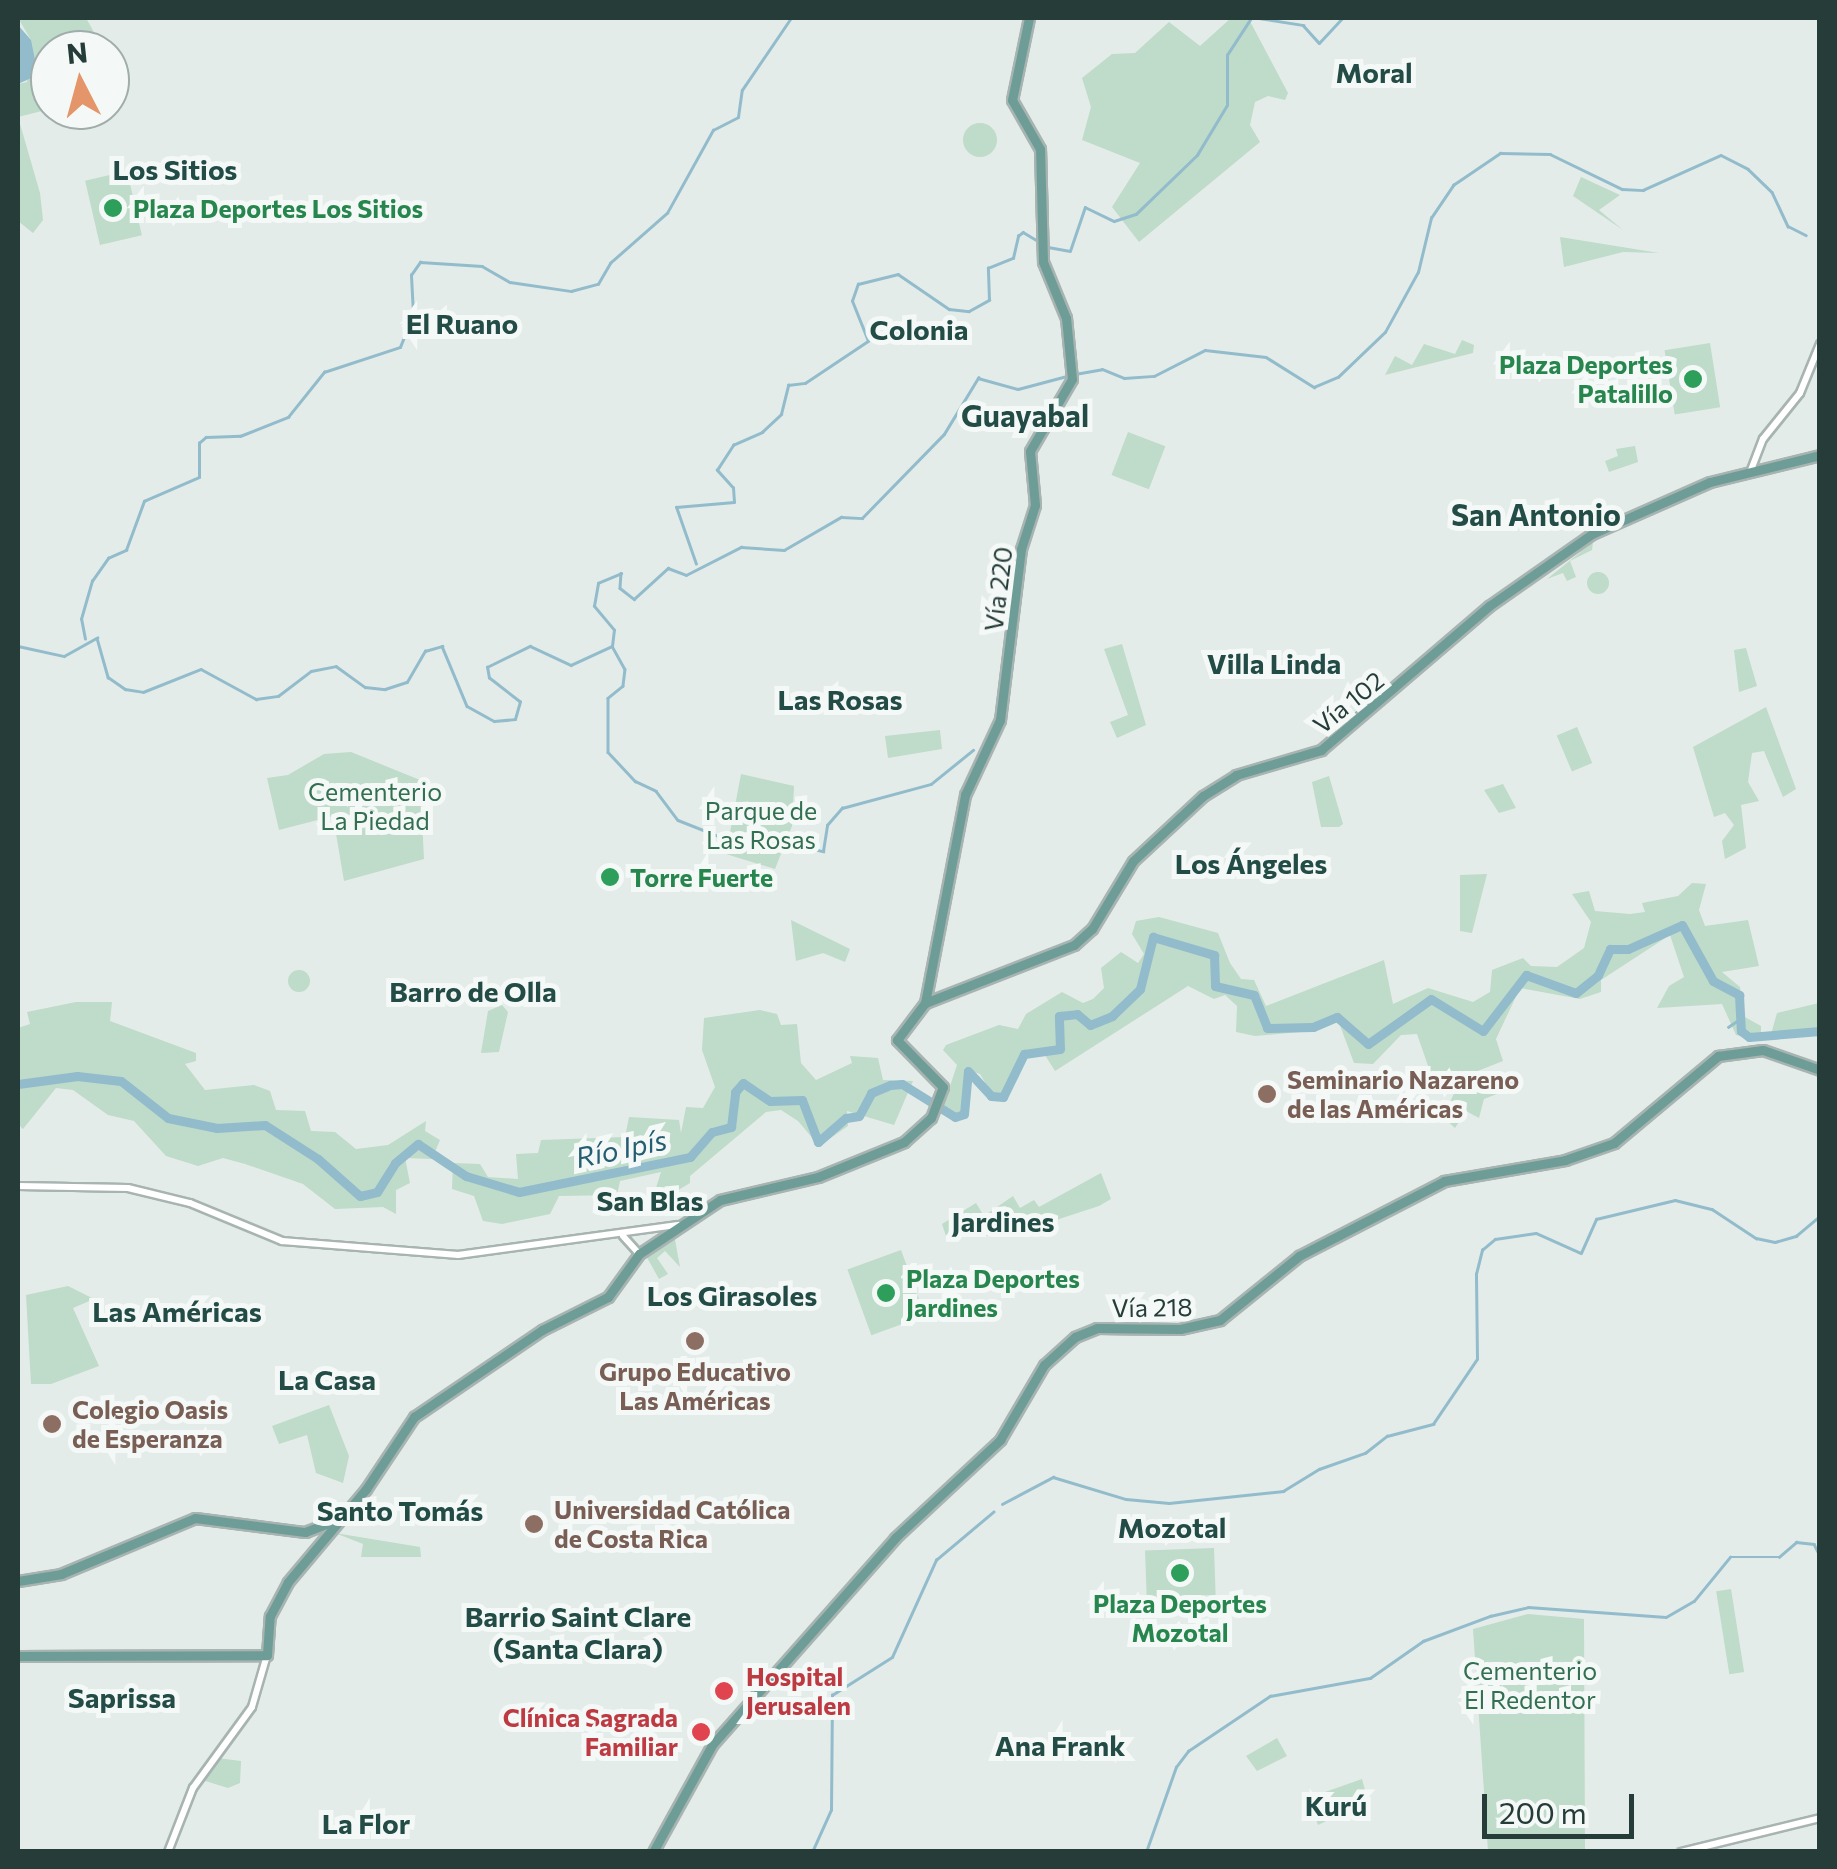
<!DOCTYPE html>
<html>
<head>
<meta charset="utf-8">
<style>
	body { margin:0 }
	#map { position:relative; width:1837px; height:1869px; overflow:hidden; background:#e4ece9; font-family:Commissioner,sans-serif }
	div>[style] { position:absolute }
	.green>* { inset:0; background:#bfdbca; transform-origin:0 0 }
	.round { border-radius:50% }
	.water>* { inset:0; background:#92bccb }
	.stream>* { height:2.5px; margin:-1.25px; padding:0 1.25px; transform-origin:1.25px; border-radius:1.25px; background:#92bccb }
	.river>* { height:9px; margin:-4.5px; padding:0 4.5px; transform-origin:4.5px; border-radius:4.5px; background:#92bccb }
	.roads { filter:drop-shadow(2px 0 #a7b4b1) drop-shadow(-2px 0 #a7b4b1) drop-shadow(0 2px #a7b4b1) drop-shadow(0 -2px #a7b4b1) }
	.minor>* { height:6px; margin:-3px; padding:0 3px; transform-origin:3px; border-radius:3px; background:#fff }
	.major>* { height:9px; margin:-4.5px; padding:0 4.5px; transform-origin:4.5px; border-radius:4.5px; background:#6d9d96 }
	.dots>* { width:28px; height:28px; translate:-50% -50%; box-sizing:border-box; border:5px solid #f4f9f7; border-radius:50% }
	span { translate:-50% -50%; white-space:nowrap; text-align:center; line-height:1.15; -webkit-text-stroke:10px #f4f9f7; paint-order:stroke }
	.leisure-label { font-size:25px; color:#27864d; font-weight:700 }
	.left { translate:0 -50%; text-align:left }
	.right { translate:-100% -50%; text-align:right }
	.street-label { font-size:25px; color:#253c39 }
	.park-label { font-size:25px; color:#336f51 }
	.education-label { font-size:25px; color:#785e54; font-weight:700 }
	.health-label { font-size:25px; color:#be3a42; font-weight:700 }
	.neighbourhood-label { font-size:28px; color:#234c47; font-weight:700 }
	.water-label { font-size:28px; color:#255d72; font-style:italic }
	.quarter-label { font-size:30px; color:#234c47; font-weight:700 }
	.frame { position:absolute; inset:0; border:20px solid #253c39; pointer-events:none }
	.north { position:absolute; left:30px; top:30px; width:100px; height:100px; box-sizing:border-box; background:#f4f9f7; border:2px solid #a1adab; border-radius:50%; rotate:354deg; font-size:28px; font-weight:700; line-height:40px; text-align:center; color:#253c39 }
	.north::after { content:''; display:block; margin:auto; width:35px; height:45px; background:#e4966a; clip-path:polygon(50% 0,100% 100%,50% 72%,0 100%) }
	.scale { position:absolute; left:1482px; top:1794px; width:152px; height:45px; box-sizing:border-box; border:5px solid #253c39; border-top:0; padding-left:12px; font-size:30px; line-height:35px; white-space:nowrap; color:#253c39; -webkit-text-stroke:8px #f4f9f7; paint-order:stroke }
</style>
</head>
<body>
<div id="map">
	<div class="green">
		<div style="clip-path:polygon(18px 18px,86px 18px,104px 50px,50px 50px,50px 109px,18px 117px,40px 193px,43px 220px,33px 233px,18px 221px,18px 84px,27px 82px,31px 40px)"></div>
		<div style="clip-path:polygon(1231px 18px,1247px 18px,1252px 25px,1288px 93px,1285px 100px,1268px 96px,1255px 102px,1250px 125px,1260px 142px,1139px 242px,1112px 207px,1140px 163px,1082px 140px,1091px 107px,1082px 78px,1112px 54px,1135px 53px,1169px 22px,1200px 46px)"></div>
		<div class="round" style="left:963px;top:123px;width:34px;height:34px"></div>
		<div style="left:127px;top:171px;width:66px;height:43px;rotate:77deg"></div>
		<div style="clip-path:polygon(1581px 177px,1620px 195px,1599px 210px,1623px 230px,1573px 196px)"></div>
		<div style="clip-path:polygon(1560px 237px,1659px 253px,1623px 252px,1564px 267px)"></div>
		<div style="clip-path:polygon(1462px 340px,1474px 345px,1473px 353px,1385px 375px,1395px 356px,1412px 365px,1424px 344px,1455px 354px)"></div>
		<div style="left:1710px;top:343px;width:65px;height:46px;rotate:81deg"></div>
		<div style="left:1128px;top:432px;width:40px;height:46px;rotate:21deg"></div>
		<div style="clip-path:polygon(1635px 446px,1638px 462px,1609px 472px,1605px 461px,1618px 456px,1616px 449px)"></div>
		<div style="clip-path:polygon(1593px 542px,1592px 550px,1570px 561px,1576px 577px,1567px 581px,1563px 573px,1547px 579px)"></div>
		<div class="round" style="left:1587px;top:572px;width:22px;height:22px"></div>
		<div style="clip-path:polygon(1122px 644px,1146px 725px,1117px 738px,1110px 722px,1128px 715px,1104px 649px)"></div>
		<div style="clip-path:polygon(1746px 648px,1757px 686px,1739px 692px,1734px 650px)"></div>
		<div style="clip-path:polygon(1766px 707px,1796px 789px,1783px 797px,1764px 751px,1752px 753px,1748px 782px,1759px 801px,1741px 805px,1746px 848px,1725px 859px,1722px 841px,1734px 825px,1725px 813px,1714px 817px,1693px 747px)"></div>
		<div style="left:1577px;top:727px;width:39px;height:22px;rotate:67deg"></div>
		<div style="clip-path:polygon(940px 730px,942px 749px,888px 758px,885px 736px)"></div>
		<div style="clip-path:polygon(351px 752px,420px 780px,424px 859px,344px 881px,333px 816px,279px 830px,267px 778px,288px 775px,324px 754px)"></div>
		<div style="clip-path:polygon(741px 774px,794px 786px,792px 826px,775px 869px,726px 854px)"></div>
		<div style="clip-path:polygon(1329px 776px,1343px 824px,1339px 827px,1321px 827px,1312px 782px)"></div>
		<div style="clip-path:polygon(1503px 784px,1516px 808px,1499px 813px,1484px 790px)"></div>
		<div style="clip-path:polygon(1487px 874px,1472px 933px,1460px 931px,1460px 875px)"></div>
		<div style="clip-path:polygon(1692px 883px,1706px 884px,1699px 910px,1705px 926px,1748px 920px,1759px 966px,1722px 972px,1740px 987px,1743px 1016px,1761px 1026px,1761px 1039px,1736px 1035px,1722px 1004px,1657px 1008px,1669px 986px,1684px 977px,1670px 935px,1601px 980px,1601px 992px,1580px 999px,1520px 988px,1496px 1039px,1503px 1061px,1465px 1076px,1467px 1083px,1479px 1080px,1502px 1092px,1484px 1099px,1479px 1118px,1466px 1111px,1455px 1128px,1443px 1117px,1458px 1085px,1434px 1083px,1417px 1034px,1401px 1035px,1373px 1064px,1354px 1063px,1338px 1020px,1310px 1031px,1255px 1036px,1236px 1032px,1237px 1006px,1225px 995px,1214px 999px,1188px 986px,1055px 1071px,1043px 1052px,1028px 1056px,1003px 1094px,992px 1094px,980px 1074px,968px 1070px,960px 1118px,941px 1113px,957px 1065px,943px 1050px,946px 1045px,999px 1025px,1018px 1029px,1026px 1014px,1062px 992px,1083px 1003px,1093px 999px,1104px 988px,1101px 968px,1121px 952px,1138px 963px,1144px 954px,1132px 934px,1136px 921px,1159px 917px,1218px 933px,1230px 963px,1241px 979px,1254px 980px,1266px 1006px,1384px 960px,1393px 1004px,1428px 988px,1473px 1002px,1490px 992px,1492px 970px,1523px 958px,1531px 966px,1557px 967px,1584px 948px,1591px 922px,1572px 894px,1589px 891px,1595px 911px,1630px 914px,1645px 912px,1642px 903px,1678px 896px)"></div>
		<div style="clip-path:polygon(791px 920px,850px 949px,845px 962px,823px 953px,796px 961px)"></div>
		<div class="round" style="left:288px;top:970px;width:22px;height:22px"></div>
		<div style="clip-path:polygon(76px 1002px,112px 1002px,110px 1021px,196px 1053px,196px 1061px,185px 1064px,205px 1090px,254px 1085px,270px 1091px,276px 1110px,305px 1111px,311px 1131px,335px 1132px,356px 1149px,388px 1145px,426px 1121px,425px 1131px,440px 1140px,432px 1159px,405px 1158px,410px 1183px,396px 1190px,396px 1214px,383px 1207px,335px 1209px,303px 1184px,245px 1164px,223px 1158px,198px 1166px,166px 1156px,134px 1121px,108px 1115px,73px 1090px,56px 1088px,23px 1129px,18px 1124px,18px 1028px,30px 1024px,27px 1012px)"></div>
		<div style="clip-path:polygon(1819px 1003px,1819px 1033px,1770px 1038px,1777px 1013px)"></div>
		<div style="clip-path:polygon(502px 1005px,508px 1012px,499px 1052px,481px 1053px,488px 1011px)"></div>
		<div style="clip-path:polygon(760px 1010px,777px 1014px,781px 1025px,797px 1024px,801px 1063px,816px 1080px,852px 1063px,850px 1056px,878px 1058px,883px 1080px,913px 1081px,894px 1125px,847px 1111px,848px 1126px,819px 1146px,798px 1121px,781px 1110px,766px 1112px,690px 1176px,690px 1183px,650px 1207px,661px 1172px,620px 1181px,617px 1195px,559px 1196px,550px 1214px,502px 1224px,483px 1221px,474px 1196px,452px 1189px,453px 1163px,480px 1164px,488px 1177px,518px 1179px,516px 1154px,538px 1153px,541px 1140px,625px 1137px,629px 1117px,679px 1120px,681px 1133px,686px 1107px,703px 1108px,715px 1087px,702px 1050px,704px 1018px)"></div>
		<div style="clip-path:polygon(1101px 1173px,1111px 1199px,1099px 1206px,1013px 1234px,985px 1236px,982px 1229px,947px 1239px,942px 1224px,976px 1203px,984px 1216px,1013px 1196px,1020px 1208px,1034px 1200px,1039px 1207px)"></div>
		<div style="clip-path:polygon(674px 1234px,680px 1267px,665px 1251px,657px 1258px,668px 1274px,659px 1279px,645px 1254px)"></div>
		<div style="left:901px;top:1250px;width:70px;height:57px;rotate:70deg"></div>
		<div style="clip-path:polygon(68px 1286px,94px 1299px,73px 1308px,99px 1366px,51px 1384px,31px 1384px,26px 1295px)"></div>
		<div style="clip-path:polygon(329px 1405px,349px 1456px,343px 1483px,316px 1473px,307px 1435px,279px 1444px,272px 1426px)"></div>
		<div style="clip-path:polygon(335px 1533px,420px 1547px,421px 1557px,361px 1557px,363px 1544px)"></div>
		<div style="left:1214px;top:1548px;width:47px;height:69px;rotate:88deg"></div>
		<div style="left:1731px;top:1589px;width:84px;height:15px;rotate:81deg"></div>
		<div style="clip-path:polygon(1528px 1614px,1584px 1619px,1585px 1851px,1488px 1851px,1473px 1629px)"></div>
		<div style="clip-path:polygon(1277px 1738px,1287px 1756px,1257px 1771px,1246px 1756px)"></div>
		<div style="clip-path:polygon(217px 1758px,241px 1761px,240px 1783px,228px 1788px,202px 1780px)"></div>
		<div style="clip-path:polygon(1362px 1779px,1368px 1801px,1318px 1825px,1308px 1798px)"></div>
	</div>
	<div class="water">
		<div style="clip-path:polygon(18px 25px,31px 40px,38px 75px,18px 84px)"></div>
	</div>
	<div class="stream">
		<div style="left:1259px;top:18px;width:45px;rotate:9deg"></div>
		<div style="left:1303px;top:25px;width:24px;rotate:48deg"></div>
		<div style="left:1319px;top:43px;width:34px;rotate:-47deg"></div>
		<div style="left:1048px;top:247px;width:22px;rotate:10deg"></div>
		<div style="left:1070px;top:251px;width:46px;rotate:-71.2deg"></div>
		<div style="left:1085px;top:207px;width:32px;rotate:26deg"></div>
		<div style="left:1114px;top:221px;width:23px;rotate:-18deg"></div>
		<div style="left:1136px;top:214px;width:85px;rotate:-44deg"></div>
		<div style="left:1197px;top:155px;width:58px;rotate:-59deg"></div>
		<div style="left:1227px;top:105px;width:50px;rotate:-90deg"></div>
		<div style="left:1227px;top:55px;width:44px;rotate:-57deg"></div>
		<div style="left:1075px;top:374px;width:27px;rotate:-10deg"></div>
		<div style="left:1102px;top:369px;width:24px;rotate:22deg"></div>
		<div style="left:1124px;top:378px;width:30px;rotate:-4deg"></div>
		<div style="left:1154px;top:376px;width:57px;rotate:-27deg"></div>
		<div style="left:1205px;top:350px;width:61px;rotate:6.5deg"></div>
		<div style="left:1266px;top:357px;width:57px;rotate:32deg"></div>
		<div style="left:1314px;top:387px;width:26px;rotate:-23deg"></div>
		<div style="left:1338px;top:377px;width:65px;rotate:-43.8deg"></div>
		<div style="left:1385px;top:332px;width:68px;rotate:-61.2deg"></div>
		<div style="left:1418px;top:272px;width:56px;rotate:-76.5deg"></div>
		<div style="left:1431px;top:218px;width:40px;rotate:-56deg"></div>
		<div style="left:1453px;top:185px;width:57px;rotate:-34.2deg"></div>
		<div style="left:1500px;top:153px;width:50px;rotate:1.1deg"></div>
		<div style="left:1550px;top:154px;width:80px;rotate:25.9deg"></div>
		<div style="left:1622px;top:189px;width:21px;rotate:3deg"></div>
		<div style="left:1643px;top:190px;width:85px;rotate:-24.2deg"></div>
		<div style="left:1721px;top:155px;width:30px;rotate:27deg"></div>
		<div style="left:1748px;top:169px;width:33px;rotate:44deg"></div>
		<div style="left:1772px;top:192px;width:38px;rotate:65deg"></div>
		<div style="left:1788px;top:226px;width:20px;rotate:27deg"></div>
		<div style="left:696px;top:564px;width:60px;rotate:-109.3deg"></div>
		<div style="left:676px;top:507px;width:58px;rotate:-4.9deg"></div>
		<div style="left:734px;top:502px;width:14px;rotate:-94deg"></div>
		<div style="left:733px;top:488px;width:24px;rotate:-132deg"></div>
		<div style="left:717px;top:470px;width:30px;rotate:-57deg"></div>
		<div style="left:733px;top:445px;width:32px;rotate:-24deg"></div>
		<div style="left:762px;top:432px;width:26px;rotate:-43deg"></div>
		<div style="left:781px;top:414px;width:30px;rotate:-76deg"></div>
		<div style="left:788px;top:385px;width:17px;rotate:-7deg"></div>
		<div style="left:805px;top:383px;width:76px;rotate:-33.7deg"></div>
		<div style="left:868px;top:341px;width:43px;rotate:-111.8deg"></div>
		<div style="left:852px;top:301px;width:18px;rotate:-71deg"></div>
		<div style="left:858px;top:284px;width:41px;rotate:-14deg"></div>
		<div style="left:898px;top:274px;width:62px;rotate:34.5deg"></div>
		<div style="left:949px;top:309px;width:20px;rotate:6deg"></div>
		<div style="left:969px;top:311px;width:23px;rotate:-29deg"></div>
		<div style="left:989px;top:300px;width:32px;rotate:-92deg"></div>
		<div style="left:988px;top:268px;width:27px;rotate:-22deg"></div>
		<div style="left:1013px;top:258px;width:23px;rotate:-77deg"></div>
		<div style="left:1018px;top:236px;width:6px;rotate:-39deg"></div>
		<div style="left:1023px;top:232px;width:21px;rotate:31deg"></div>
		<div style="left:18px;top:594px;width:21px;rotate:90deg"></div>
		<div style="left:85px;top:639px;width:20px;rotate:-101deg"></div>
		<div style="left:81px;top:619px;width:40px;rotate:-74deg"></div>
		<div style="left:92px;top:581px;width:28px;rotate:-55deg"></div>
		<div style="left:108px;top:558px;width:20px;rotate:-24deg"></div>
		<div style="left:126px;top:550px;width:52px;rotate:-69.8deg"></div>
		<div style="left:144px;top:501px;width:60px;rotate:-23.6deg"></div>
		<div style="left:199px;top:477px;width:34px;rotate:-90deg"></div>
		<div style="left:199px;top:443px;width:9px;rotate:-41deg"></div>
		<div style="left:206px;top:437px;width:34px;rotate:-2deg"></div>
		<div style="left:240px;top:436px;width:52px;rotate:-21.6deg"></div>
		<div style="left:288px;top:417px;width:58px;rotate:-51.3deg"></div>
		<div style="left:324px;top:372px;width:80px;rotate:-18.2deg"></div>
		<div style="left:400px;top:347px;width:35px;rotate:-68deg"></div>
		<div style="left:413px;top:314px;width:39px;rotate:-93deg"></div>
		<div style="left:411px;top:275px;width:16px;rotate:-55deg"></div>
		<div style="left:420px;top:262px;width:62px;rotate:3.7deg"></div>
		<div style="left:482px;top:266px;width:32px;rotate:30deg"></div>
		<div style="left:510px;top:282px;width:62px;rotate:8.4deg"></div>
		<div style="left:571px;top:291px;width:28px;rotate:-15deg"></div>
		<div style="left:598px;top:284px;width:24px;rotate:-60deg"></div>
		<div style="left:610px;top:263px;width:76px;rotate:-41.3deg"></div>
		<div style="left:667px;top:213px;width:95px;rotate:-61deg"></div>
		<div style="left:713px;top:130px;width:28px;rotate:-27deg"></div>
		<div style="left:738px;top:117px;width:27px;rotate:-82deg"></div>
		<div style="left:742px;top:90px;width:87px;rotate:-55.8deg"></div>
		<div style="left:18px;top:646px;width:47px;rotate:12.3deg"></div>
		<div style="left:64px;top:656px;width:38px;rotate:-29deg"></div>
		<div style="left:97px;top:638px;width:41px;rotate:74.2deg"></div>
		<div style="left:108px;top:677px;width:21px;rotate:35deg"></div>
		<div style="left:125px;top:689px;width:18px;rotate:9deg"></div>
		<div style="left:143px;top:692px;width:62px;rotate:-21.6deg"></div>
		<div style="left:201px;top:669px;width:63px;rotate:28.6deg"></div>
		<div style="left:256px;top:699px;width:22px;rotate:-8deg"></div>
		<div style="left:278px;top:696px;width:41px;rotate:-37.1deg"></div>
		<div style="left:311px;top:671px;width:25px;rotate:-11deg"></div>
		<div style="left:336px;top:666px;width:36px;rotate:36deg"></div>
		<div style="left:365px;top:687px;width:20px;rotate:6deg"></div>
		<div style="left:385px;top:689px;width:23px;rotate:-18deg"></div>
		<div style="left:407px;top:682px;width:36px;rotate:-60deg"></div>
		<div style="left:425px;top:651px;width:18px;rotate:-16deg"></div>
		<div style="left:442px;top:646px;width:65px;rotate:67.4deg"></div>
		<div style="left:467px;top:706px;width:31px;rotate:29deg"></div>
		<div style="left:494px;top:721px;width:21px;rotate:-5deg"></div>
		<div style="left:515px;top:719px;width:18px;rotate:-74deg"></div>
		<div style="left:520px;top:702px;width:39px;rotate:-142deg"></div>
		<div style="left:489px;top:678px;width:11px;rotate:-100deg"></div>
		<div style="left:487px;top:667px;width:48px;rotate:-26deg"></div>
		<div style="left:530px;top:646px;width:45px;rotate:24.9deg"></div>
		<div style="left:571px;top:665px;width:45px;rotate:-24.9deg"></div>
		<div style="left:612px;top:646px;width:16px;rotate:-83deg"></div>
		<div style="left:614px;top:630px;width:31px;rotate:-130deg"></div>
		<div style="left:594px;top:606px;width:23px;rotate:-80deg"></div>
		<div style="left:598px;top:583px;width:25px;rotate:-23deg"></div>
		<div style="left:621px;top:573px;width:15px;rotate:94deg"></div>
		<div style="left:620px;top:588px;width:18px;rotate:38deg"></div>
		<div style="left:634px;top:599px;width:46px;rotate:-42.4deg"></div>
		<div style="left:668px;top:568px;width:19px;rotate:21deg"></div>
		<div style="left:686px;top:575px;width:62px;rotate:-27deg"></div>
		<div style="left:741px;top:547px;width:43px;rotate:4deg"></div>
		<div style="left:784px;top:550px;width:66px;rotate:-30.1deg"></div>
		<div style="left:841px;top:517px;width:21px;rotate:3deg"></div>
		<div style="left:862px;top:518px;width:117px;rotate:-45.7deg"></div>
		<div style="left:944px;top:434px;width:66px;rotate:-58.7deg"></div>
		<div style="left:978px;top:378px;width:41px;rotate:15.4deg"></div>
		<div style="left:1018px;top:389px;width:51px;rotate:-14.9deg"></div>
		<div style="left:612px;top:646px;width:26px;rotate:61deg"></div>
		<div style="left:625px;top:669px;width:17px;rotate:97deg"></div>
		<div style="left:623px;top:686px;width:19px;rotate:141deg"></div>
		<div style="left:608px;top:698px;width:54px;rotate:90deg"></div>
		<div style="left:608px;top:752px;width:40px;rotate:47deg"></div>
		<div style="left:635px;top:781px;width:23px;rotate:25deg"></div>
		<div style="left:656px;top:791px;width:36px;rotate:53deg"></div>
		<div style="left:678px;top:820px;width:46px;rotate:21.6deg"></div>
		<div style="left:729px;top:840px;width:20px;rotate:-11deg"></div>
		<div style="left:749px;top:836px;width:40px;rotate:12deg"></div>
		<div style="left:796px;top:845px;width:28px;rotate:13deg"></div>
		<div style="left:823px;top:851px;width:26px;rotate:-81deg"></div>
		<div style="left:827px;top:825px;width:23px;rotate:-49deg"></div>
		<div style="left:842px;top:808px;width:92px;rotate:-15.1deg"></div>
		<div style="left:931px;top:784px;width:54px;rotate:-39deg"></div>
		<div style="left:1728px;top:1027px;width:11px;rotate:-34deg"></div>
		<div style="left:1002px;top:1504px;width:58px;rotate:-27.9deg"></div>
		<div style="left:1053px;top:1477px;width:76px;rotate:16.8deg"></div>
		<div style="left:1126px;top:1499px;width:43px;rotate:5.3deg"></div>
		<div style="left:1169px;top:1503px;width:115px;rotate:-6deg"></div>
		<div style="left:1283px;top:1491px;width:42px;rotate:-31.4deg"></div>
		<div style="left:1319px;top:1469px;width:49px;rotate:-19.2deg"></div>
		<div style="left:1365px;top:1453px;width:28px;rotate:-38deg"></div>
		<div style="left:1387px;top:1436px;width:48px;rotate:-14.6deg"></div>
		<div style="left:1433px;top:1424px;width:78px;rotate:-55.9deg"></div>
		<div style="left:1477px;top:1359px;width:85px;rotate:-90.7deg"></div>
		<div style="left:1476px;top:1274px;width:25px;rotate:-76deg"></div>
		<div style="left:1482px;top:1250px;width:17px;rotate:-40deg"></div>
		<div style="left:1495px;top:1239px;width:41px;rotate:-8.3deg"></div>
		<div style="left:1536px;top:1233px;width:49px;rotate:24deg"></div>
		<div style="left:1581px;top:1253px;width:37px;rotate:-66deg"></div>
		<div style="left:1596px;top:1219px;width:81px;rotate:-13.5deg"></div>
		<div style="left:1675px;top:1200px;width:38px;rotate:14deg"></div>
		<div style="left:1712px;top:1209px;width:53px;rotate:33.4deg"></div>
		<div style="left:1756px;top:1238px;width:19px;rotate:12deg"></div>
		<div style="left:1775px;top:1242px;width:22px;rotate:-16deg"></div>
		<div style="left:1796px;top:1236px;width:31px;rotate:-40deg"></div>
		<div style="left:812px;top:1852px;width:46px;rotate:-65.7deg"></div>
		<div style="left:831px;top:1810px;width:115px;rotate:-89.5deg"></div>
		<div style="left:832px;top:1695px;width:71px;rotate:-32.3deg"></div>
		<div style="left:892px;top:1657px;width:107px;rotate:-65.6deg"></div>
		<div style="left:936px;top:1560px;width:75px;rotate:-40.1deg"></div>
		<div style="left:1146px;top:1852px;width:90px;rotate:-70.6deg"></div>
		<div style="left:1176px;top:1767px;width:20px;rotate:-53deg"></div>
		<div style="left:1188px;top:1751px;width:99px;rotate:-33.9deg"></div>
		<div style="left:1270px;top:1696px;width:102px;rotate:-10.2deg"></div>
		<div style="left:1370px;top:1678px;width:65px;rotate:-34.9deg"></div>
		<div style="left:1423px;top:1641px;width:72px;rotate:-20.5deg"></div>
		<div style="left:1490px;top:1616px;width:39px;rotate:-13deg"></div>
		<div style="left:1528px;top:1607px;width:138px;rotate:4.1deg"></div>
		<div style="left:1666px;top:1617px;width:32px;rotate:-30deg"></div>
		<div style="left:1694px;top:1601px;width:57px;rotate:-50.7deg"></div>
		<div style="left:1730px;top:1557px;width:49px"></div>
		<div style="left:1779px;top:1557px;width:23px;rotate:-41deg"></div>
		<div style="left:1796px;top:1542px;width:18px;rotate:6deg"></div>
		<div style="left:1814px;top:1544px;width:13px;rotate:63deg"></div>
	</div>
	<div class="river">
		<div style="left:18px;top:1084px;width:60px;rotate:-7.7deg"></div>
		<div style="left:77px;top:1076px;width:44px;rotate:6.5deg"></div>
		<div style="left:121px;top:1081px;width:60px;rotate:38.2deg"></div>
		<div style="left:168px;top:1118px;width:50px;rotate:11.5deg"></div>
		<div style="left:217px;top:1128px;width:48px;rotate:-3.6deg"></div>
		<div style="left:265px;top:1125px;width:63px;rotate:32.7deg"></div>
		<div style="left:318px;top:1159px;width:56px;rotate:41.4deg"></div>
		<div style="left:360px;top:1196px;width:17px;rotate:-13deg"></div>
		<div style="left:377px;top:1192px;width:34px;rotate:-58deg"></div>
		<div style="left:395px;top:1163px;width:30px;rotate:-40deg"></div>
		<div style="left:418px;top:1144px;width:58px;rotate:33.7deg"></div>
		<div style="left:466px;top:1176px;width:55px;rotate:16.8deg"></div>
		<div style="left:519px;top:1192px;width:175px;rotate:-11.6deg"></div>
		<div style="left:690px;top:1157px;width:33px;rotate:-49deg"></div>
		<div style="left:712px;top:1132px;width:20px;rotate:-15deg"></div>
		<div style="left:731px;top:1127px;width:35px;rotate:-83deg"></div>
		<div style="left:735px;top:1092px;width:12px;rotate:-48deg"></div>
		<div style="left:743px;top:1083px;width:32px;rotate:34deg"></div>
		<div style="left:770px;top:1101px;width:32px;rotate:-2deg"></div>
		<div style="left:802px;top:1100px;width:45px;rotate:69.1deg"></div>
		<div style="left:818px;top:1142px;width:37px;rotate:-41deg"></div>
		<div style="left:846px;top:1118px;width:13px;rotate:-9deg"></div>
		<div style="left:859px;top:1116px;width:26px;rotate:-62deg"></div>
		<div style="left:871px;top:1093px;width:21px;rotate:-23deg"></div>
		<div style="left:890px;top:1085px;width:12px;rotate:-5deg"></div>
		<div style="left:902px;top:1084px;width:62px;rotate:31.9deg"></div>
		<div style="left:955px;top:1117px;width:9px;rotate:-18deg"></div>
		<div style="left:964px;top:1114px;width:43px;rotate:-84.7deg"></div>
		<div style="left:968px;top:1071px;width:34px;rotate:47deg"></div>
		<div style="left:991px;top:1096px;width:12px;rotate:5deg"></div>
		<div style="left:1003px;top:1097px;width:48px;rotate:-64deg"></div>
		<div style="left:1024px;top:1054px;width:36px;rotate:-8deg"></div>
		<div style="left:1060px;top:1049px;width:33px;rotate:-92deg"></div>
		<div style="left:1059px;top:1016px;width:18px;rotate:-6deg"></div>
		<div style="left:1077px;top:1014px;width:17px;rotate:40deg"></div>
		<div style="left:1090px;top:1025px;width:24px;rotate:-22deg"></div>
		<div style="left:1112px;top:1016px;width:39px;rotate:-44deg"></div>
		<div style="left:1140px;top:989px;width:54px;rotate:-76deg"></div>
		<div style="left:1153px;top:937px;width:64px;rotate:16.4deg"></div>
		<div style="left:1214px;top:955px;width:31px;rotate:88deg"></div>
		<div style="left:1215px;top:986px;width:40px;rotate:13deg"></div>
		<div style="left:1254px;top:995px;width:35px;rotate:68deg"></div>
		<div style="left:1267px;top:1028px;width:46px;rotate:-1.2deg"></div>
		<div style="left:1313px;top:1027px;width:26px;rotate:-23deg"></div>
		<div style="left:1337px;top:1017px;width:41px;rotate:41.1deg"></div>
		<div style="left:1368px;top:1044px;width:77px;rotate:-35.5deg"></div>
		<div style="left:1431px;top:999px;width:61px;rotate:31.6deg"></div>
		<div style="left:1483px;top:1031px;width:71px;rotate:-52.5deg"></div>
		<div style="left:1526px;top:975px;width:53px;rotate:19.8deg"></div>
		<div style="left:1576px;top:993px;width:28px;rotate:-39deg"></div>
		<div style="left:1598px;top:975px;width:29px;rotate:-65deg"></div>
		<div style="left:1610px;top:949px;width:18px"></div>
		<div style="left:1628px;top:949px;width:59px;rotate:-24deg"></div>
		<div style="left:1682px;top:925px;width:64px;rotate:61deg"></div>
		<div style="left:1713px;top:981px;width:30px;rotate:28deg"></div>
		<div style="left:1739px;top:995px;width:36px;rotate:87deg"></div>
		<div style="left:1741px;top:1031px;width:10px;rotate:37deg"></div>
		<div style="left:1749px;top:1037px;width:71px;rotate:-4.8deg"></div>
	</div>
	<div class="roads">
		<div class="minor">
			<div style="left:1751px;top:470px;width:33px;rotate:-69deg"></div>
			<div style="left:1763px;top:439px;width:59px;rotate:-51.2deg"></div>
			<div style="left:1800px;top:393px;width:53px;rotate:-67.8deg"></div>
			<div style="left:18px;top:1186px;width:110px;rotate:1deg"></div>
			<div style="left:128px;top:1188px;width:64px;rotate:13.6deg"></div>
			<div style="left:190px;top:1203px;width:100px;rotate:22.4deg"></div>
			<div style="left:282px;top:1241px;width:177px;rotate:4.5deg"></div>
			<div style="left:458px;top:1255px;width:222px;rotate:-7.8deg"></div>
			<div style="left:623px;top:1236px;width:24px;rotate:48deg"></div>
			<div style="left:168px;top:1852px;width:69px;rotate:-68.7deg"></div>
			<div style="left:193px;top:1788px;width:100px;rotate:-53.9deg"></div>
			<div style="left:252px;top:1707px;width:54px;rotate:-73.9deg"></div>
			<div style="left:1681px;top:1852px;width:143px;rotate:-13.7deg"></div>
		</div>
		<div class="major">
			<div style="left:925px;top:1003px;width:212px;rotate:-79.1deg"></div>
			<div style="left:965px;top:795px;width:83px;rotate:-65deg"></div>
			<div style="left:1000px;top:720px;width:172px;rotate:-83deg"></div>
			<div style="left:1021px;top:549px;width:46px;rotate:-72.3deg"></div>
			<div style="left:1035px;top:505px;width:54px;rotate:-95.3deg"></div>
			<div style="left:1030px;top:451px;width:83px;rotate:-59.7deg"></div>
			<div style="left:1072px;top:379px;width:61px;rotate:-95.6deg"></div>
			<div style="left:1066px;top:318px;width:61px;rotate:-112.3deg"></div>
			<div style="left:1043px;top:262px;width:113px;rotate:-91.5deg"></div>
			<div style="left:1040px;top:149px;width:56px;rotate:-119.7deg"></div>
			<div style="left:1012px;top:100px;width:84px;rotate:-78.3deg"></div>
			<div style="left:18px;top:1581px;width:44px;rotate:-9.2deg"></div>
			<div style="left:61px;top:1574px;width:145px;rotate:-22.7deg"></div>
			<div style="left:195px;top:1518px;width:111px;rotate:7.3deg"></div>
			<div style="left:305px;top:1532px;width:28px;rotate:-21deg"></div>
			<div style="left:18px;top:1656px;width:249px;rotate:-0.2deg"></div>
			<div style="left:267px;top:1655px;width:39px;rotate:-86deg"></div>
			<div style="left:270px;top:1616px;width:38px;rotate:-62deg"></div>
			<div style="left:288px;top:1582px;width:121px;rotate:-50deg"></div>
			<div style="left:366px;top:1489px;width:87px;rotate:-56.3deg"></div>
			<div style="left:414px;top:1417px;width:155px;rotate:-34.2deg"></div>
			<div style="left:542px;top:1330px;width:74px;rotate:-26.6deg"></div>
			<div style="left:608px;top:1297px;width:53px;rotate:-54.2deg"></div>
			<div style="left:639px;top:1254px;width:97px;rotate:-33.7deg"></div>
			<div style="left:720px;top:1200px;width:101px;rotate:-13.2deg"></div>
			<div style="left:818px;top:1177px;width:93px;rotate:-22.1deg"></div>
			<div style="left:904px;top:1142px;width:36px;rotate:-42deg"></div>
			<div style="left:931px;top:1118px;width:33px;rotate:-69deg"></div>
			<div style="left:943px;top:1087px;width:66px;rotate:-134.4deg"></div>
			<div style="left:897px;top:1040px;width:46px;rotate:-52.9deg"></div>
			<div style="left:925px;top:1003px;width:160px;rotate:-21.3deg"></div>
			<div style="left:1074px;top:945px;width:24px;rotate:-42deg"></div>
			<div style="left:1092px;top:929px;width:79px;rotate:-58.9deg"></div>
			<div style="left:1133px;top:861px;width:96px;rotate:-42.9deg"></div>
			<div style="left:1203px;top:796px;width:39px;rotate:-32deg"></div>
			<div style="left:1236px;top:775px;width:89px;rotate:-16.4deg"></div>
			<div style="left:1321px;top:750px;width:221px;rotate:-40.6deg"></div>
			<div style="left:1489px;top:606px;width:126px;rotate:-35deg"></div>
			<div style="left:1592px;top:534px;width:129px;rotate:-23.8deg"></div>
			<div style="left:1710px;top:482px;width:113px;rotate:-13.8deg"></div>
			<div style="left:653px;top:1852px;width:122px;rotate:-61.1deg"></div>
			<div style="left:712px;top:1745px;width:276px;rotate:-48.5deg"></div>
			<div style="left:895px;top:1538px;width:144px;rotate:-43deg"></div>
			<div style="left:1000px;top:1440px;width:87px;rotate:-59.6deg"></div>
			<div style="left:1044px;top:1365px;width:42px;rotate:-42.1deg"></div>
			<div style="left:1075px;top:1337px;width:24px;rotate:-22deg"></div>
			<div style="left:1097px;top:1328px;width:83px;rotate:0.7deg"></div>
			<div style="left:1180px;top:1329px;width:41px;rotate:-12.7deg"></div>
			<div style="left:1220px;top:1320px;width:102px;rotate:-39deg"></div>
			<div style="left:1299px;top:1256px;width:163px;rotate:-27.3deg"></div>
			<div style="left:1444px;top:1181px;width:123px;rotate:-9.8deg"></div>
			<div style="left:1565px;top:1160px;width:52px;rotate:-19.1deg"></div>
			<div style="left:1614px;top:1143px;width:136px;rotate:-39.9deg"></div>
			<div style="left:1718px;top:1056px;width:45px;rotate:-7.6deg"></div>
			<div style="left:1763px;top:1050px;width:60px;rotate:19.3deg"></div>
		</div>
	</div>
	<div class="dots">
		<div style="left:113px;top:208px;background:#2e9e5b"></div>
		<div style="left:1693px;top:379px;background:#2e9e5b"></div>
		<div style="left:610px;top:877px;background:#2e9e5b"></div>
		<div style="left:1267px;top:1094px;background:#8d6e63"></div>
		<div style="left:886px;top:1293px;background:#2e9e5b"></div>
		<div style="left:695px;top:1341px;background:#8d6e63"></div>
		<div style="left:52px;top:1424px;background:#8d6e63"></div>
		<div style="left:534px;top:1524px;background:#8d6e63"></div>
		<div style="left:1180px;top:1573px;background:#2e9e5b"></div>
		<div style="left:724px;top:1691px;background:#e0444e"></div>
		<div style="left:701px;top:1732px;background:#e0444e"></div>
	</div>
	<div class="leisure-label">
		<span class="left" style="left:133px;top:208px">Plaza Deportes Los Sitios</span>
		<span class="right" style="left:1673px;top:379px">Plaza Deportes<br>Patalillo</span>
		<span class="left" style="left:630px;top:877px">Torre Fuerte</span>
		<span class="left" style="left:906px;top:1293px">Plaza Deportes<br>Jardines</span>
		<span style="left:1180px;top:1618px">Plaza Deportes<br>Mozotal</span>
	</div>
	<div class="street-label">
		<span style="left:998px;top:589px;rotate:-83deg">Vía 220</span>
		<span style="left:1348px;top:702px;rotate:-39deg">Vía 102</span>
		<span style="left:1152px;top:1307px;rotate:-1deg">Vía 218</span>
	</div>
	<div class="park-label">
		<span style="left:375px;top:806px">Cementerio<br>La Piedad</span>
		<span style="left:761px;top:825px">Parque de<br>Las Rosas</span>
		<span style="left:1530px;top:1685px">Cementerio<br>El Redentor</span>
	</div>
	<div class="education-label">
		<span class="left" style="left:1287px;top:1094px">Seminario Nazareno<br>de las Américas</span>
		<span style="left:695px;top:1386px">Grupo Educativo<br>Las Américas</span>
		<span class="left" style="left:72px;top:1424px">Colegio Oasis<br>de Esperanza</span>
		<span class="left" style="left:554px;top:1524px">Universidad Católica<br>de Costa Rica</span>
	</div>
	<div class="health-label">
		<span class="left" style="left:746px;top:1691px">Hospital<br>Jerusalen</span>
		<span class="right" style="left:678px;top:1732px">Clínica Sagrada<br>Familiar</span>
	</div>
	<div class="neighbourhood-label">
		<span style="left:1374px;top:72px">Moral</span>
		<span style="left:175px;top:169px">Los Sitios</span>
		<span style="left:462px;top:323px">El Ruano</span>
		<span style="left:919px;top:329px">Colonia</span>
		<span style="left:1274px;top:663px">Villa Linda</span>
		<span style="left:840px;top:699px">Las Rosas</span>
		<span style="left:1251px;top:863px">Los Ángeles</span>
		<span style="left:473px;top:991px">Barro de Olla</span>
		<span style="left:650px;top:1200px">San Blas</span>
		<span style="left:1003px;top:1221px">Jardines</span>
		<span style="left:732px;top:1295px">Los Girasoles</span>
		<span style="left:177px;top:1311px">Las Américas</span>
		<span style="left:327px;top:1379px">La Casa</span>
		<span style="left:400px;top:1510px">Santo Tomás</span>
		<span style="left:1172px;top:1527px">Mozotal</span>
		<span style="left:578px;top:1632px">Barrio Saint Clare<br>(Santa Clara)</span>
		<span style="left:122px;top:1697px">Saprissa</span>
		<span style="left:1060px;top:1745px">Ana Frank</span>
		<span style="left:1336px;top:1805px">Kurú</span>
		<span style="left:366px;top:1823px">La Flor</span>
	</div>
	<div class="water-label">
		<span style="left:621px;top:1148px;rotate:-12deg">Río Ipís</span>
	</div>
	<div class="quarter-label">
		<span style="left:1025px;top:415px">Guayabal</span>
		<span style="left:1536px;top:514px">San Antonio</span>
	</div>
	<div class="frame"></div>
	<div class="north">N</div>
	<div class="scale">200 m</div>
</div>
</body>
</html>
